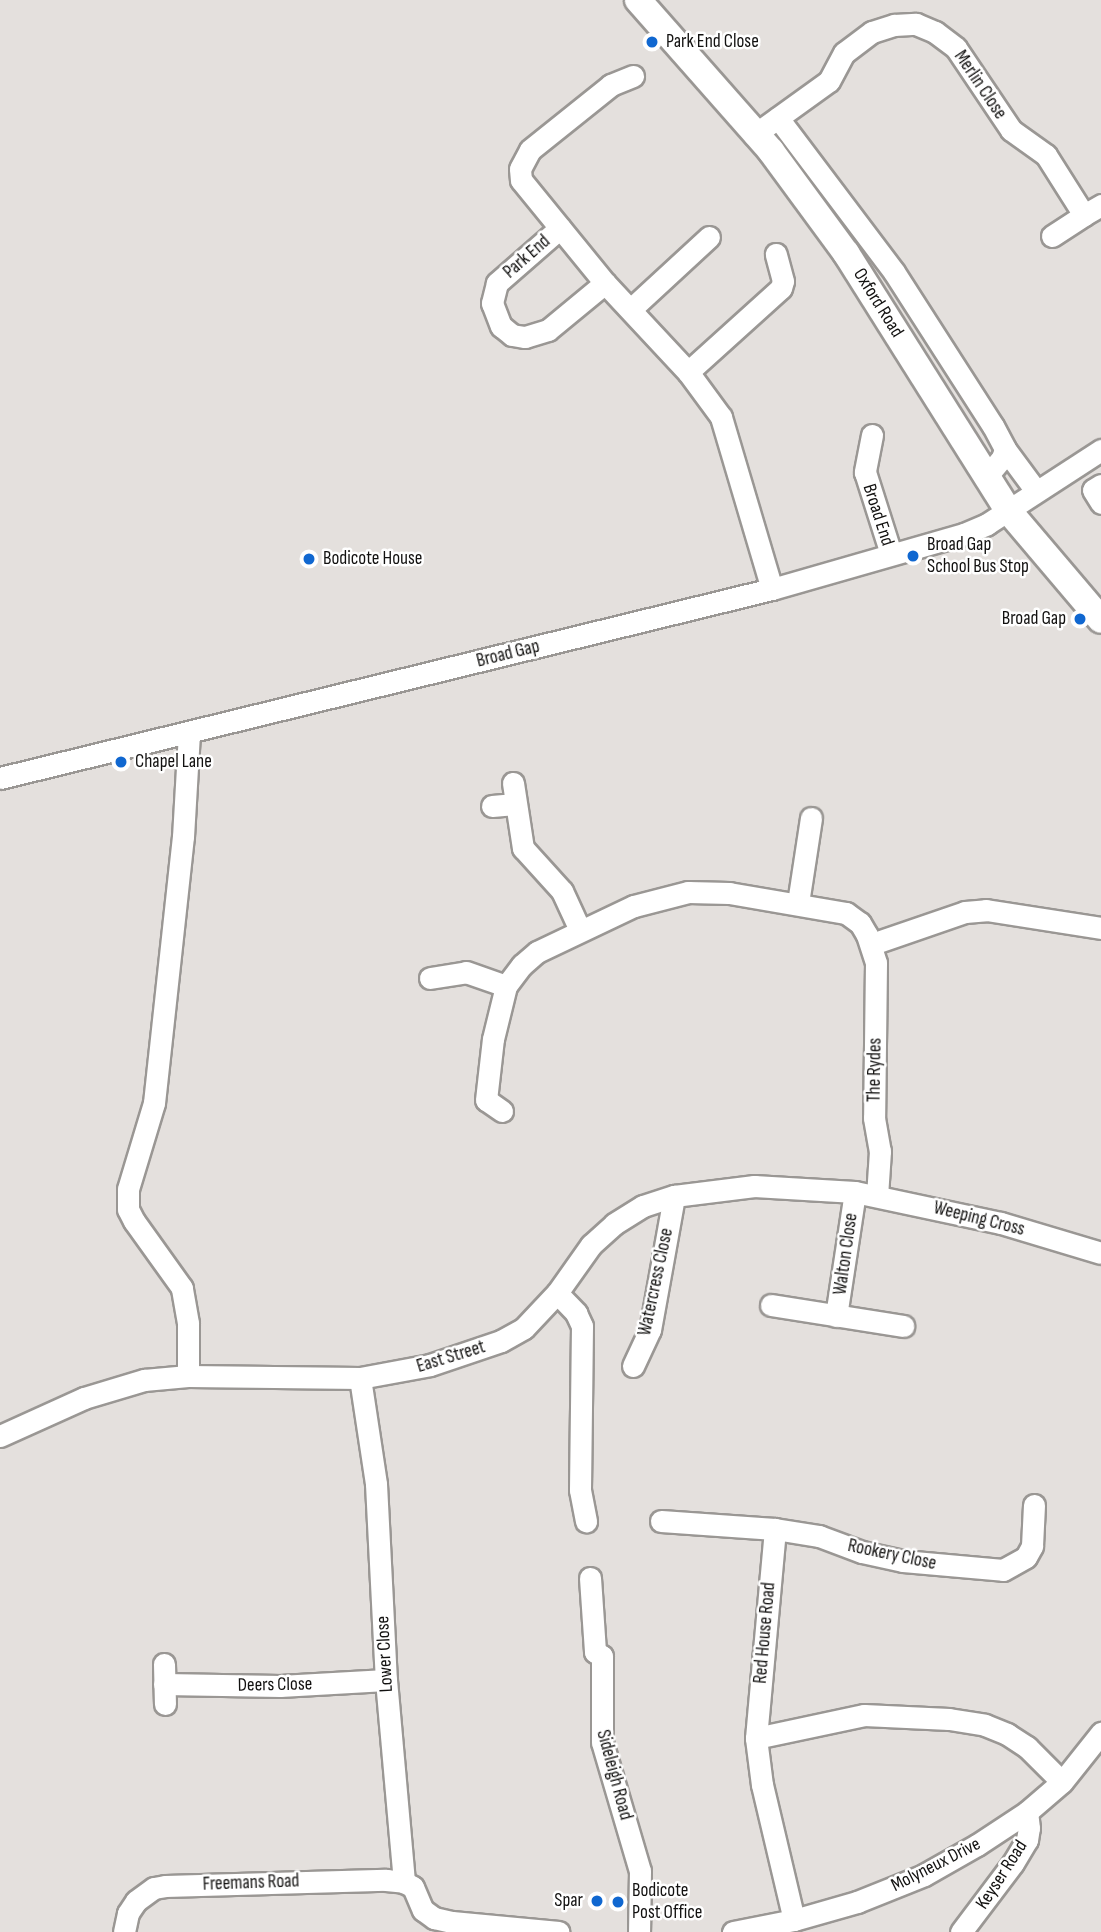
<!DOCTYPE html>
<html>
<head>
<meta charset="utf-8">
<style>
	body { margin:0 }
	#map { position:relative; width:1101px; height:1932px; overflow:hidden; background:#e4e0dd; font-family:"Sofia Sans Condensed",sans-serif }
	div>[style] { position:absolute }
	.roads { filter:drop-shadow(2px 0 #9a9794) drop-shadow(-2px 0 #9a9794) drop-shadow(0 2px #9a9794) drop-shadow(0 -2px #9a9794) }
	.minor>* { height:21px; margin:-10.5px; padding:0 10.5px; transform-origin:10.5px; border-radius:10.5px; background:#fff }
	.major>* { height:26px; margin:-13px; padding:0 13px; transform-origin:13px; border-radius:13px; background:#fff }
	.dots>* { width:19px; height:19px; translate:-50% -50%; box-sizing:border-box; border:4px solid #fff; border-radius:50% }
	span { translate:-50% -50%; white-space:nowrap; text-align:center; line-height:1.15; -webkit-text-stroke:5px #fff; paint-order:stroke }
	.poi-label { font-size:19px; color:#121110 }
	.left { translate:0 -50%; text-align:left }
	.right { translate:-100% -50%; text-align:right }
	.street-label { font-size:19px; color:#121110 }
</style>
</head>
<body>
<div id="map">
	<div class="roads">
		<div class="minor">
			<div style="left:633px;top:76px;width:24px;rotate:158deg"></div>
			<div style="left:611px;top:85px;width:104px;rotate:141.3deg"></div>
			<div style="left:530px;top:150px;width:21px;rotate:118deg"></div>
			<div style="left:520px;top:169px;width:11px;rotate:85deg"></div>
			<div style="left:521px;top:180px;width:133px;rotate:50.8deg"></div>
			<div style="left:605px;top:283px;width:122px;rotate:47deg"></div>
			<div style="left:688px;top:372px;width:56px;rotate:53.7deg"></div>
			<div style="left:721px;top:417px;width:179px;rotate:73.5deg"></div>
			<div style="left:778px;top:118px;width:193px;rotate:53deg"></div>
			<div style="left:894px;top:272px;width:183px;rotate:57.3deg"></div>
			<div style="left:993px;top:426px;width:26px;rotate:62deg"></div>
			<div style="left:1005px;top:449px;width:9px;rotate:108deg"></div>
			<div style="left:1002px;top:458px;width:25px;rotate:130deg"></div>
			<div style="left:754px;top:135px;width:92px;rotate:-35.8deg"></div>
			<div style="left:829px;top:81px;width:32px;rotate:-62deg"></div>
			<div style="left:844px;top:53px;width:35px;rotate:-37deg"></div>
			<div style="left:872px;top:32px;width:23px;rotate:-18deg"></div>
			<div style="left:894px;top:25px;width:22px;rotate:-3deg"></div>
			<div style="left:916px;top:24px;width:21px;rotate:23deg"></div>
			<div style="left:935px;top:32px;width:26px;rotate:37deg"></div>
			<div style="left:956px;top:48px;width:99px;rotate:56.1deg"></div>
			<div style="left:1011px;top:130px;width:43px;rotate:35.5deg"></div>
			<div style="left:1046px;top:155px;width:71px;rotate:57.7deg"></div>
			<div style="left:1084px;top:215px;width:20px;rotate:-30deg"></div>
			<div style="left:560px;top:228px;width:84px;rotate:138.9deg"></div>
			<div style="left:497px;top:283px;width:21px;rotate:104deg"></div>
			<div style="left:492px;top:303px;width:25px;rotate:69deg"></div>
			<div style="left:501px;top:326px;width:14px;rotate:39deg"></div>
			<div style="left:512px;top:335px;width:13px;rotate:9deg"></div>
			<div style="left:525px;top:337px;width:24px;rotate:-17deg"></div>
			<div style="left:548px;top:330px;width:74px;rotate:-39.5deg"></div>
			<div style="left:1052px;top:236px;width:38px;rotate:-33deg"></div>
			<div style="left:631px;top:309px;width:106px;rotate:-42.7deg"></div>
			<div style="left:688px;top:372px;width:125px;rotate:-42.1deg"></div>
			<div style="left:781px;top:288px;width:7px;rotate:-74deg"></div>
			<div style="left:783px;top:281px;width:28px;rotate:-105deg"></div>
			<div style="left:872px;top:435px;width:38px;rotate:101deg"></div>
			<div style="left:865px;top:472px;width:86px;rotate:72.4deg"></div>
			<div style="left:1005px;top:449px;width:52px;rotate:53.6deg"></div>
			<div style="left:1101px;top:485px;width:9px;rotate:148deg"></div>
			<div style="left:1093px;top:490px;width:15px;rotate:58deg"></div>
			<div style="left:0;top:778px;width:795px;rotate:-13.76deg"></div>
			<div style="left:772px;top:589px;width:200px;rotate:-16deg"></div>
			<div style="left:964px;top:534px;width:25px;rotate:-23deg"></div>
			<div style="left:987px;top:524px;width:136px;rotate:-33deg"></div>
			<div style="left:513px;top:783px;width:66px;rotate:81.3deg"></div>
			<div style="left:523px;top:848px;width:58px;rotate:47.8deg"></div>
			<div style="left:562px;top:891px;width:43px;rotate:65.2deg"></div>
			<div style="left:492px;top:806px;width:23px;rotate:-5deg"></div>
			<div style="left:798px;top:903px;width:86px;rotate:-81.3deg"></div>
			<div style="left:872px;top:944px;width:98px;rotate:-19deg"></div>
			<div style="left:965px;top:912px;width:21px;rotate:-5deg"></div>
			<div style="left:986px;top:910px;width:116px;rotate:8.9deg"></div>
			<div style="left:430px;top:978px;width:36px;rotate:-9deg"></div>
			<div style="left:466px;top:972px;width:42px;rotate:19.3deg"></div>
			<div style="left:502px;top:1111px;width:19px;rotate:-145deg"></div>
			<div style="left:486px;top:1100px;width:61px;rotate:-83.5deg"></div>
			<div style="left:493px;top:1039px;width:55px;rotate:-76.2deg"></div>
			<div style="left:506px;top:986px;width:26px;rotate:-53deg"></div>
			<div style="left:522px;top:965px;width:20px;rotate:-41deg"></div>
			<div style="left:537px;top:952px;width:107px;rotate:-25.4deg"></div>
			<div style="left:634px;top:906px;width:56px;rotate:-14.5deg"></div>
			<div style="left:688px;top:892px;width:41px;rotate:1.4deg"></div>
			<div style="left:729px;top:893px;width:119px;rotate:9.7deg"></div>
			<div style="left:846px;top:913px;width:17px;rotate:36deg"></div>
			<div style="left:860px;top:923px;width:14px;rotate:60deg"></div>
			<div style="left:867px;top:935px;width:29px;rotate:72deg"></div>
			<div style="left:876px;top:963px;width:155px;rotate:90.7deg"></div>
			<div style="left:874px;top:1118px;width:34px;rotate:80deg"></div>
			<div style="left:880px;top:1151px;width:45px;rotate:93.8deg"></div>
			<div style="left:557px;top:1293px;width:28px;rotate:46deg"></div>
			<div style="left:576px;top:1313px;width:14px;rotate:65deg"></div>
			<div style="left:582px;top:1326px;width:164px;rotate:90.7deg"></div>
			<div style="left:580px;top:1490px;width:32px;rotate:79deg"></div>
			<div style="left:771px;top:1305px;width:134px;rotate:9deg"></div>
			<div style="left:836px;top:1316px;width:125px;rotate:-81.3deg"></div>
			<div style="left:633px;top:1366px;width:40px;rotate:-65deg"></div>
			<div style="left:650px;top:1330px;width:136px;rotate:-79.8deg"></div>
			<div style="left:188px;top:1376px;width:53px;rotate:-90deg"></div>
			<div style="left:188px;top:1323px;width:36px;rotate:-100deg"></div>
			<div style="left:182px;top:1288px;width:82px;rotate:-125.6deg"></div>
			<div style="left:134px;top:1221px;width:13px;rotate:-117deg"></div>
			<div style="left:128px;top:1209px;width:20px;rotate:-90deg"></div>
			<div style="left:128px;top:1189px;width:90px;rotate:-73.2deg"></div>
			<div style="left:154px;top:1103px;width:268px;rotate:-83.8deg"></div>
			<div style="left:183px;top:837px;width:104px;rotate:-86.7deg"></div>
			<div style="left:360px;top:1378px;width:107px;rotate:81.4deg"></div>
			<div style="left:376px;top:1484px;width:196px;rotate:87.1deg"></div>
			<div style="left:386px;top:1680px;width:203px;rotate:84.9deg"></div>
			<div style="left:0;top:1436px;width:92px;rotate:-24.3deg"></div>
			<div style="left:84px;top:1398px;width:63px;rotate:-16.7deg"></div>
			<div style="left:144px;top:1380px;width:44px;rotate:-5.2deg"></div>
			<div style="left:188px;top:1376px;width:172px;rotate:0.7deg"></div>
			<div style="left:360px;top:1378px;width:71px;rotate:-10.5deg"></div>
			<div style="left:430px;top:1365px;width:75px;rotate:-18.7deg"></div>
			<div style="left:501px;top:1341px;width:26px;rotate:-29deg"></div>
			<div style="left:524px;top:1328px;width:48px;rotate:-46.7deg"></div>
			<div style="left:557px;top:1293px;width:59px;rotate:-54.7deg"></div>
			<div style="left:591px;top:1245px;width:31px;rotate:-42deg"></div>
			<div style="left:614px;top:1224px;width:34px;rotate:-32deg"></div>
			<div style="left:643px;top:1206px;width:33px;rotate:-18deg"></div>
			<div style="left:674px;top:1196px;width:81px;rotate:-7.1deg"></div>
			<div style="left:754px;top:1186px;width:101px;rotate:3.4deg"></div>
			<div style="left:855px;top:1192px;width:149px;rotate:12deg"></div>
			<div style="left:1001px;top:1223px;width:104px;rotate:16.7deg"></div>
			<div style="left:661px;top:1521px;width:114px;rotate:4deg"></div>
			<div style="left:775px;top:1529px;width:45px;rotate:9deg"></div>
			<div style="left:819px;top:1536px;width:46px;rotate:20.4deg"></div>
			<div style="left:862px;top:1552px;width:42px;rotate:12.4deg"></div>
			<div style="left:903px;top:1561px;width:100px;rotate:5.1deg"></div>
			<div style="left:1003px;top:1570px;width:26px;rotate:-29deg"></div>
			<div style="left:1026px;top:1557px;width:13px;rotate:-61deg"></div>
			<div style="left:1032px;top:1546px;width:41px;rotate:-87.2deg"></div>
			<div style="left:590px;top:1578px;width:74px;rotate:86.1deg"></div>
			<div style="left:595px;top:1652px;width:8px;rotate:30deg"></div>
			<div style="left:602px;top:1656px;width:86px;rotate:90deg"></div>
			<div style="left:602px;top:1742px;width:134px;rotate:73.6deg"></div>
			<div style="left:640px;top:1871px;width:61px;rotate:90.9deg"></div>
			<div style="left:164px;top:1664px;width:40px;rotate:88.6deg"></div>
			<div style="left:164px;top:1684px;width:116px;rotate:1deg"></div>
			<div style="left:280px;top:1686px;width:106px;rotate:-3.2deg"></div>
			<div style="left:756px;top:1738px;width:210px;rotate:-84.8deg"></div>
			<div style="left:794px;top:1920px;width:139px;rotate:-103.3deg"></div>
			<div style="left:762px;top:1785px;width:47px;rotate:-97.3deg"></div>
			<div style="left:756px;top:1738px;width:110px;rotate:-12deg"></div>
			<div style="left:864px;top:1715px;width:85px;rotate:2.7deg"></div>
			<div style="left:949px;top:1719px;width:36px;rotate:9deg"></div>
			<div style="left:985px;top:1725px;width:24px;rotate:22deg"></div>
			<div style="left:1007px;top:1734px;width:24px;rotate:33deg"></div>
			<div style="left:1027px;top:1747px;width:49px;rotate:45deg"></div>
			<div style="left:124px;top:1932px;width:19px;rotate:-78deg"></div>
			<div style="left:128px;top:1913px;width:14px;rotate:-56deg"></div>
			<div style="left:136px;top:1901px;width:22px;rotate:-36deg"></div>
			<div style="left:154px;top:1888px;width:11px;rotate:-10deg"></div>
			<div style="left:165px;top:1886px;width:221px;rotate:-1.6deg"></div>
			<div style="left:386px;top:1880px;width:18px;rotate:6deg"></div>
			<div style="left:404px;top:1882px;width:10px;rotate:29deg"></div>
			<div style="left:413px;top:1887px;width:25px;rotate:67deg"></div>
			<div style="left:423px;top:1910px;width:14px;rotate:36deg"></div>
			<div style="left:434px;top:1918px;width:18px;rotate:13deg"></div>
			<div style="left:452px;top:1922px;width:107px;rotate:5.3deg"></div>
			<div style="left:733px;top:1932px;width:62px;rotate:-11.1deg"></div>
			<div style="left:794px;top:1920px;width:66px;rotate:-15.9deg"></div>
			<div style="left:857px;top:1902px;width:72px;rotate:-21.9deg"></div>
			<div style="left:924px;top:1875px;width:61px;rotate:-29.5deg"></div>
			<div style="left:977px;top:1845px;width:60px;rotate:-33.4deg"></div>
			<div style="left:1027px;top:1812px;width:46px;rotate:-40.6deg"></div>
			<div style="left:1062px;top:1782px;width:63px;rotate:-51.5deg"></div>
			<div style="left:961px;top:1932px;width:86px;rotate:-53deg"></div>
			<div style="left:1013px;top:1863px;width:27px;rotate:-59deg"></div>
			<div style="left:1027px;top:1840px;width:12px;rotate:-81deg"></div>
			<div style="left:1029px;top:1828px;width:16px;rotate:-97deg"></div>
		</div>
		<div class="major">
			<div style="left:638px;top:0;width:201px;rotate:48.6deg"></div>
			<div style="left:771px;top:151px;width:127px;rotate:53.7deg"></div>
			<div style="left:846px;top:253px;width:302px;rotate:57.8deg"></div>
			<div style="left:1007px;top:509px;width:145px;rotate:49.7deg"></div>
		</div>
	</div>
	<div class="dots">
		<div style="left:652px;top:42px;background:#1067d0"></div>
		<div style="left:913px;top:556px;background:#1067d0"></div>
		<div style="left:309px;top:559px;background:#1067d0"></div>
		<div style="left:1080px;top:619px;background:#1067d0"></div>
		<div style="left:121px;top:762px;background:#1067d0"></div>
		<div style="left:597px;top:1901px;background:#1067d0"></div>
		<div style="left:618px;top:1902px;background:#1067d0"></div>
	</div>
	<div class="poi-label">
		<span class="left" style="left:666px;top:42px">Park End Close</span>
		<span class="left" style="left:927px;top:556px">Broad Gap<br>School Bus Stop</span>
		<span class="left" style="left:323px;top:559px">Bodicote House</span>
		<span class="right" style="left:1066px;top:619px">Broad Gap</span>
		<span class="left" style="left:135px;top:762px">Chapel Lane</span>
		<span class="left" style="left:632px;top:1902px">Bodicote<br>Post Office</span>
		<span class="right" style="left:583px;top:1901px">Spar</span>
	</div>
	<div class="street-label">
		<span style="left:980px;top:85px;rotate:56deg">Merlin Close</span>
		<span style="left:527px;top:257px;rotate:-41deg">Park End</span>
		<span style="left:878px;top:303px;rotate:58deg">Oxford Road</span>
		<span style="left:878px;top:515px;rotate:72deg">Broad End</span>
		<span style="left:508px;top:654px;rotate:-14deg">Broad Gap</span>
		<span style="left:875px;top:1070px;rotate:-89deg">The Rydes</span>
		<span style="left:979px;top:1219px;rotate:14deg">Weeping Cross</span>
		<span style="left:846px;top:1254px;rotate:-82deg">Walton Close</span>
		<span style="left:656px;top:1282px;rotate:-78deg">Watercress Close</span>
		<span style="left:451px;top:1357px;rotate:-17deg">East Street</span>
		<span style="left:892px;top:1555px;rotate:12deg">Rookery Close</span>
		<span style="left:765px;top:1633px;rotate:-85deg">Red House Road</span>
		<span style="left:385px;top:1654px;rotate:-93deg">Lower Close</span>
		<span style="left:275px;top:1685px;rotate:-1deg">Deers Close</span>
		<span style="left:614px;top:1775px;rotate:75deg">Sideleigh Road</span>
		<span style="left:936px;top:1865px;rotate:-27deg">Molyneux Drive</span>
		<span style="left:1002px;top:1875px;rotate:-57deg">Keyser Road</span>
		<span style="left:251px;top:1883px;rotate:-2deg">Freemans Road</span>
	</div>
</div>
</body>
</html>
